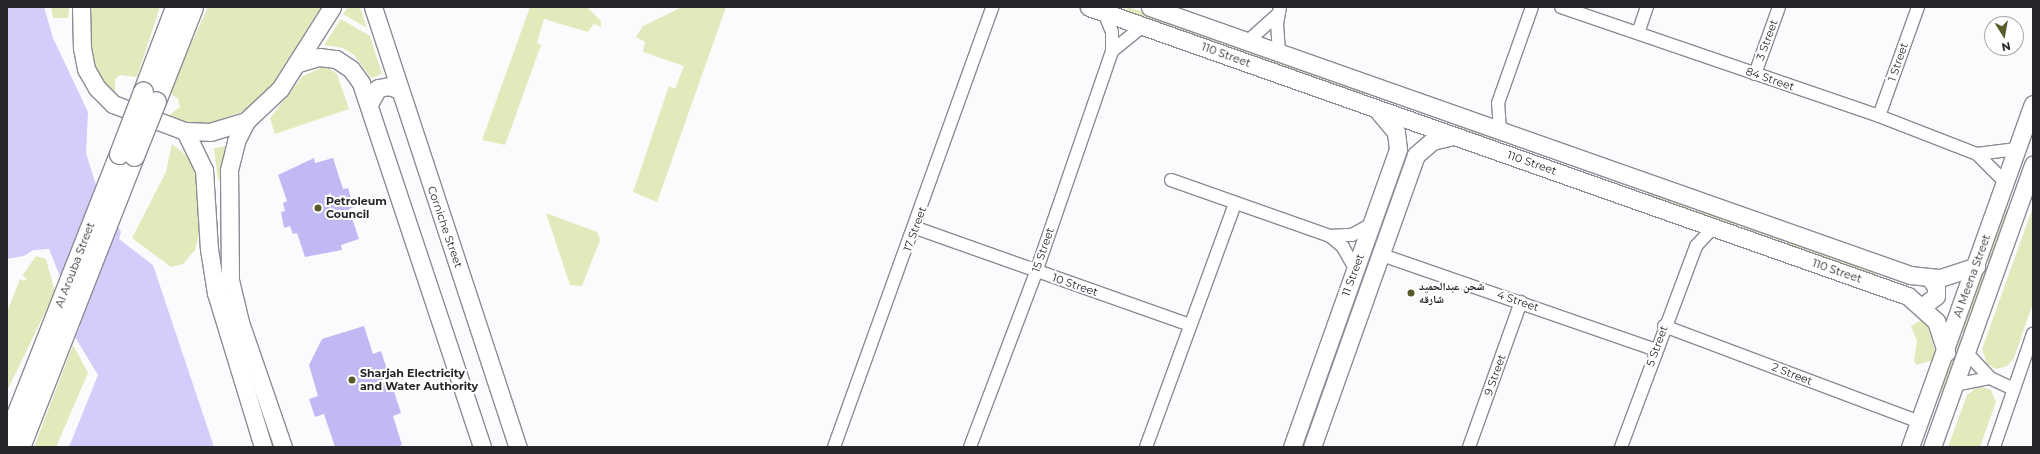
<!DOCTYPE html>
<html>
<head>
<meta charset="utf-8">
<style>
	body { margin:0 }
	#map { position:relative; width:2040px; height:454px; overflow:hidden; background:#fbfbfd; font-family:Montserrat,"Noto Naskh Arabic",sans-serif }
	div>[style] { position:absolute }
	.green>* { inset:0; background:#e4e9bb; transform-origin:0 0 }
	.water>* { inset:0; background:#d3cdfc }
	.building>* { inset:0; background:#c1b9f3 }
	.roads { filter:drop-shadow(1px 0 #8c8b96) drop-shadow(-1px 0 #8c8b96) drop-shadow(0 1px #8c8b96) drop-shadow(0 -1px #8c8b96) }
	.street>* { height:12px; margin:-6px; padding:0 6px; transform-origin:6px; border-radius:6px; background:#fff }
	.secondary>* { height:17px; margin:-8.5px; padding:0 8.5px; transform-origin:8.5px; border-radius:8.5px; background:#fff }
	.primary>* { height:19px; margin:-9.5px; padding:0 9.5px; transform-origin:9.5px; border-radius:9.5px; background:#fff }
	.bridges { filter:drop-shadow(1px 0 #8c8b96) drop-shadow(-1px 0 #8c8b96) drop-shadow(0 1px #8c8b96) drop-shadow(0 -1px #8c8b96) }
	.primary-bridge>* { height:19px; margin:-9.5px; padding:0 9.5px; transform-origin:9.5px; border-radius:9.5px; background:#fff }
	.dots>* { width:11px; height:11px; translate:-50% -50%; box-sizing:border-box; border:2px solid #fff; border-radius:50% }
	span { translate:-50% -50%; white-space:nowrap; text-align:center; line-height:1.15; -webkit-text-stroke:4px #fff; paint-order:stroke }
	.street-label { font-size:11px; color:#27272b }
	.poi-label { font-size:11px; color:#27272b; font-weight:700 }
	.left { translate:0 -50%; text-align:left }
	.frame { position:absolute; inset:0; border:8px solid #27272b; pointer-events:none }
	.north { position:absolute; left:1984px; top:16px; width:40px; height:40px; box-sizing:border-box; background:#fff; border:1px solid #a9a9aa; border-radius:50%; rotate:169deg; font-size:11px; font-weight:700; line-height:16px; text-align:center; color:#27272b }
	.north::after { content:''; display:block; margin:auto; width:14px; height:18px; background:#585b29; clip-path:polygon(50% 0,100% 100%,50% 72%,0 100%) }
</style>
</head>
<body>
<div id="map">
	<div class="green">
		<div style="clip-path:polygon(51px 7px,69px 7px,68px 18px,53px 18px)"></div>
		<div style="clip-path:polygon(90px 7px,160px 7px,137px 77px,120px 75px,115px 79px,115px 92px,126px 104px,102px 84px,90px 58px)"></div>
		<div style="clip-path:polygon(208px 7px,321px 7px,268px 91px,247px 110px,210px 123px,188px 124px,168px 116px,180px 107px,178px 99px,169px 92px)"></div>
		<div style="clip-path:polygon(348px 7px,360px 7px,367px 28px,343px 14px)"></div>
		<div style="clip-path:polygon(530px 7px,587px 7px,601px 21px,601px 27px,594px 24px,588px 32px,544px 19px,537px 43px,541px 45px,505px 145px,482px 140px)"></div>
		<div style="clip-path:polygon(682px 7px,726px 7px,657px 202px,633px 192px,669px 86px,675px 89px,684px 66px,643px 52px,645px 42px,636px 37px,643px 26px)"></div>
		<div style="clip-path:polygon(1128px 7px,1173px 22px,1171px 28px,1126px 12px)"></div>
		<div style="clip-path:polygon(341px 19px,370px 36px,382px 74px,371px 78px,354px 55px,343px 48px,324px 45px)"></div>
		<div style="left:1176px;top:23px;width:48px;height:6px;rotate:20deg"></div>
		<div style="left:1224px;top:40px;width:48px;height:6px;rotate:20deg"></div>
		<div style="left:1272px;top:57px;width:49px;height:6px;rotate:19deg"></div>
		<div style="clip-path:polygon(325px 66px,337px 74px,349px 109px,275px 134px,270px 118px,303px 76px)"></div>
		<div style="left:1321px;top:75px;width:48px;height:5px;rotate:20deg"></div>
		<div style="left:1456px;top:122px;width:44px;height:6px;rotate:20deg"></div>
		<div style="clip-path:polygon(172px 144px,192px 160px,201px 186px,199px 235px,195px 250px,183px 264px,171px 267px,132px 238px,166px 172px)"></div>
		<div style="clip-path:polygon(227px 146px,223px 181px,218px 180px,214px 148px)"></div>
		<div style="clip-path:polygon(1649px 191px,1693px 206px,1691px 212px,1647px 196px)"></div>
		<div style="left:1696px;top:207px;width:46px;height:6px;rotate:19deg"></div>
		<div style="clip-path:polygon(2033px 207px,2033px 303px,2014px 358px,2007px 366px,1996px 369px,1987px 364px,1982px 349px)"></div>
		<div style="clip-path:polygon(2004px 208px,2009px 210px,1990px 263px,1984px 261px)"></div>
		<div style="clip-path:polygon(546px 213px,597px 232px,600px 240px,582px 286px,570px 285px)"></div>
		<div style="clip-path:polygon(1742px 223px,1785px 239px,1783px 244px,1740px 229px)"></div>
		<div style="left:1788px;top:240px;width:47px;height:5px;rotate:20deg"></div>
		<div style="clip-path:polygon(36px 256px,46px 259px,55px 292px,7px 391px,7px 312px,20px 279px,24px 281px,27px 278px,22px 276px)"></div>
		<div style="clip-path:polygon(1835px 256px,1878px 272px,1876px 277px,1833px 262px)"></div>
		<div style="left:1983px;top:265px;width:6px;height:71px;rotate:18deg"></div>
		<div style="clip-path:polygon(1925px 318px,1936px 354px,1933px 360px,1917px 365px,1914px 361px,1917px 341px,1911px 326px)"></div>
		<div style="left:1957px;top:336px;width:6px;height:59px;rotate:18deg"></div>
		<div style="clip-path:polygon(73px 345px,88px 373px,56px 447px,34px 447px)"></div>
		<div style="clip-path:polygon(1979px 386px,1991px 390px,1996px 402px,1980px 447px,1948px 447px,1967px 395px)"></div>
	</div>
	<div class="water">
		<div style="clip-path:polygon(7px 7px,44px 7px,53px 38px,88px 112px,86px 153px,96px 185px,121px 232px,119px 239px,153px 265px,214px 447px,69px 447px,98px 375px,75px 337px,80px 327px,49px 249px,33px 250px,24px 256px,7px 259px)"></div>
	</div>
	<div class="building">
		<div style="clip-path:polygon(314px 158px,315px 163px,333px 158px,343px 189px,348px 188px,354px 207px,349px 209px,359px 239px,341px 245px,342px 250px,305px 257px,297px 233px,293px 234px,290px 226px,284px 228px,281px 212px,285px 211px,283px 203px,287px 201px,278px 175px)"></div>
		<div style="clip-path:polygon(364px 326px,373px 354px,381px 351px,401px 413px,393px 416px,402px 445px,396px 447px,335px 447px,324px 414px,315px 417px,309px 399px,318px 396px,309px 365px,322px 339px)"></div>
	</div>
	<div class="roads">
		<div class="street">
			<div style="left:1561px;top:7px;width:336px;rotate:18.9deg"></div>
			<div style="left:1879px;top:116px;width:105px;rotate:21.2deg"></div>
			<div style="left:1977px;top:154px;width:41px;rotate:45deg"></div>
			<div style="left:1638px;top:33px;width:28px;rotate:-71deg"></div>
			<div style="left:1247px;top:42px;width:42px;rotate:-42.1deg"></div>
			<div style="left:1112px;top:51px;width:40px;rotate:-39deg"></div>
			<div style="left:1279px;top:52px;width:28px;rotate:-94deg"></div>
			<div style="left:1277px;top:24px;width:17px;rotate:-80deg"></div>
			<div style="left:1755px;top:74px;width:71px;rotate:-70.3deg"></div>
			<div style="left:1879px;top:116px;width:116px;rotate:-70.3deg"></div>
			<div style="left:1500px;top:130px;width:27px;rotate:-94deg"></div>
			<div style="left:1498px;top:103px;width:102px;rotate:-70.5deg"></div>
			<div style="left:1977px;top:154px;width:40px;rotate:-7.1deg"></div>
			<div style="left:1171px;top:180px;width:169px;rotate:19.4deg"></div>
			<div style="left:1330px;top:236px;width:22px;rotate:-3deg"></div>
			<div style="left:1352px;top:235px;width:23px;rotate:-29deg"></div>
			<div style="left:916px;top:228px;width:291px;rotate:19.5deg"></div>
			<div style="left:1330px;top:236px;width:17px;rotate:40deg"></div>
			<div style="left:1343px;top:247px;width:25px;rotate:61deg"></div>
			<div style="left:1379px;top:254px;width:293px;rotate:19.1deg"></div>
			<div style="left:1664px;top:326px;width:272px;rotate:20.6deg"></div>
			<div style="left:1966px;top:352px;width:35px;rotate:47deg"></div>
			<div style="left:1990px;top:378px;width:26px;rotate:25deg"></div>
			<div style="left:1954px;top:385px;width:37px;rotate:-11deg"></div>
			<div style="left:834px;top:447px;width:468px;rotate:-70.2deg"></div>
			<div style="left:970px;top:447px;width:187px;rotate:-69.3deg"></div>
			<div style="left:1036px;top:272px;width:234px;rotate:-71deg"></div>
			<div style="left:1112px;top:51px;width:19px;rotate:-90deg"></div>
			<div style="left:1112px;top:32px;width:22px;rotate:-112deg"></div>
			<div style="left:1146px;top:447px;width:259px;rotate:-69.9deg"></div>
			<div style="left:1469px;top:447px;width:154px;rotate:-70.3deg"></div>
			<div style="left:1621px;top:447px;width:215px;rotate:-69.5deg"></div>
			<div style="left:1696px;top:246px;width:26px;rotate:-47deg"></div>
			<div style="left:1994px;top:447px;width:120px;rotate:-71deg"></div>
		</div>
		<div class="secondary">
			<div style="left:81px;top:7px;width:41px;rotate:88.6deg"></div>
			<div style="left:82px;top:48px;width:21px;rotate:79deg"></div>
			<div style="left:86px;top:69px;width:22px;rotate:60deg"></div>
			<div style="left:97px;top:88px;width:23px;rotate:45deg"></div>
			<div style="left:113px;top:104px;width:77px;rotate:20.6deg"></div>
			<div style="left:185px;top:131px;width:25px;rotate:2deg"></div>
			<div style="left:210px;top:132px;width:38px;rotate:-17deg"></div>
			<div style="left:373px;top:7px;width:463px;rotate:71.8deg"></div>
			<div style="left:1089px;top:7px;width:868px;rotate:19.44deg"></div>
			<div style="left:1908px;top:296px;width:38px;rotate:42deg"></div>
			<div style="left:1936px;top:321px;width:33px;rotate:72deg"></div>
			<div style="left:1150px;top:7px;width:806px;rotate:19.42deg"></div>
			<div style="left:1910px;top:275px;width:30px;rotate:6deg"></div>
			<div style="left:1940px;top:278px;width:38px;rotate:-18deg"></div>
			<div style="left:298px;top:63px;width:22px;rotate:-16deg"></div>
			<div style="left:319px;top:57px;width:17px;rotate:7deg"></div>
			<div style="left:336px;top:59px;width:18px;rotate:34deg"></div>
			<div style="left:351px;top:69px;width:17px;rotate:54deg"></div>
			<div style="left:361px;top:83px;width:384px;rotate:71.6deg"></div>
			<div style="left:369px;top:104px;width:18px;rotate:-61deg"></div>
			<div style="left:378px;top:88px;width:11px;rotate:-10deg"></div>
			<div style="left:389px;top:86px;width:12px;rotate:20deg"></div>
			<div style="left:185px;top:131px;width:43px;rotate:64deg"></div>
			<div style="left:204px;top:170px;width:79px;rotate:86.4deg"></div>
			<div style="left:209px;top:249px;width:45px;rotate:81deg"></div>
			<div style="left:216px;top:293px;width:161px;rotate:73deg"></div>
			<div style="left:1923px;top:306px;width:16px;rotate:-38deg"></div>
			<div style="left:1936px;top:296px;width:9px;rotate:-90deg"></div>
			<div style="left:1936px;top:287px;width:11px;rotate:-124deg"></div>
			<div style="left:283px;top:447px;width:132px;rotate:-109deg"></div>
			<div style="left:240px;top:322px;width:43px;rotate:-103.4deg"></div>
			<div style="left:230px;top:280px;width:110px;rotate:-90.5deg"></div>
			<div style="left:229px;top:170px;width:30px;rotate:-76deg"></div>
			<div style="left:236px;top:141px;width:22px;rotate:-63deg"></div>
			<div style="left:246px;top:121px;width:47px;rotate:-43.3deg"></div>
			<div style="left:280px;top:89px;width:97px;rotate:-57.6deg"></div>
			<div style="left:1292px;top:447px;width:316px;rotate:-70.4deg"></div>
			<div style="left:1398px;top:149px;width:17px;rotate:-97deg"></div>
			<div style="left:1396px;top:132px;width:30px;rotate:-130deg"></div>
			<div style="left:1312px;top:447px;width:310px;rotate:-70.4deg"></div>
			<div style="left:1416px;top:155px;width:21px;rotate:-41deg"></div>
			<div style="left:1432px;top:141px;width:22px;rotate:-13deg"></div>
			<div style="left:1910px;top:447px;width:364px;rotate:-70.3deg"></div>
			<div style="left:1932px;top:447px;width:300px;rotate:-70.3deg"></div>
		</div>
		<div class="primary">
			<div style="left:143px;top:91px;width:90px;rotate:-69.1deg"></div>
			<div style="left:156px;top:101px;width:101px;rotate:-68.5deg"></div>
			<div style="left:7px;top:438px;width:305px;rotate:-68.5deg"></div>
			<div style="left:20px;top:447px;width:313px;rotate:-68.6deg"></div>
		</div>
	</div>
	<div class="bridges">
		<div class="primary-bridge">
			<div style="left:119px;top:154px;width:67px;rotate:-69.1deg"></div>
			<div style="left:134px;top:156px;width:59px;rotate:-68.2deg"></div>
		</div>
	</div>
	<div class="dots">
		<div style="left:318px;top:208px;background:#585b29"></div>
		<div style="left:1411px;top:293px;background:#585b29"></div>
		<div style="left:352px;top:380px;background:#585b29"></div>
	</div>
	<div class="street-label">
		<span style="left:1767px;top:40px;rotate:-70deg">3 Street</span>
		<span style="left:1226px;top:55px;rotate:20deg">110 Street</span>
		<span style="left:1898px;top:62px;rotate:-71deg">1 Street</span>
		<span style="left:1770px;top:79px;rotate:19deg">84 Street</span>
		<span style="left:1532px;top:163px;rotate:19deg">110 Street</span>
		<span style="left:445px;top:227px;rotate:71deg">Corniche Street</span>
		<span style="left:915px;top:229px;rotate:-70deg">17 Street</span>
		<span style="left:1043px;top:250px;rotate:-71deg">15 Street</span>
		<span style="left:75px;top:265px;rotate:-69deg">Al Arouba Street</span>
		<span style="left:1837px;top:271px;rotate:19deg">110 Street</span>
		<span style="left:1353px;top:275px;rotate:-70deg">11 Street</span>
		<span style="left:1972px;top:276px;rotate:-70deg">Al Meena Street</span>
		<span style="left:1075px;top:285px;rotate:19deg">10 Street</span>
		<span style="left:1518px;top:301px;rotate:19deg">4 Street</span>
		<span style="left:1657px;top:346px;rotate:-70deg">5 Street</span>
		<span style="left:1792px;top:374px;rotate:21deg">2 Street</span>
		<span style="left:1495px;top:375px;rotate:-70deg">9 Street</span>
	</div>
	<div class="poi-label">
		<span class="left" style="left:326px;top:208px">Petroleum<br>Council</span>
		<span class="left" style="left:1419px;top:293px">شحن عبدالحميد<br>شارقه</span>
		<span class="left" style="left:360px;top:380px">Sharjah Electricity<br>and Water Authority</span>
	</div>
	<div class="frame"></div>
	<div class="north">N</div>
</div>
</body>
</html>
